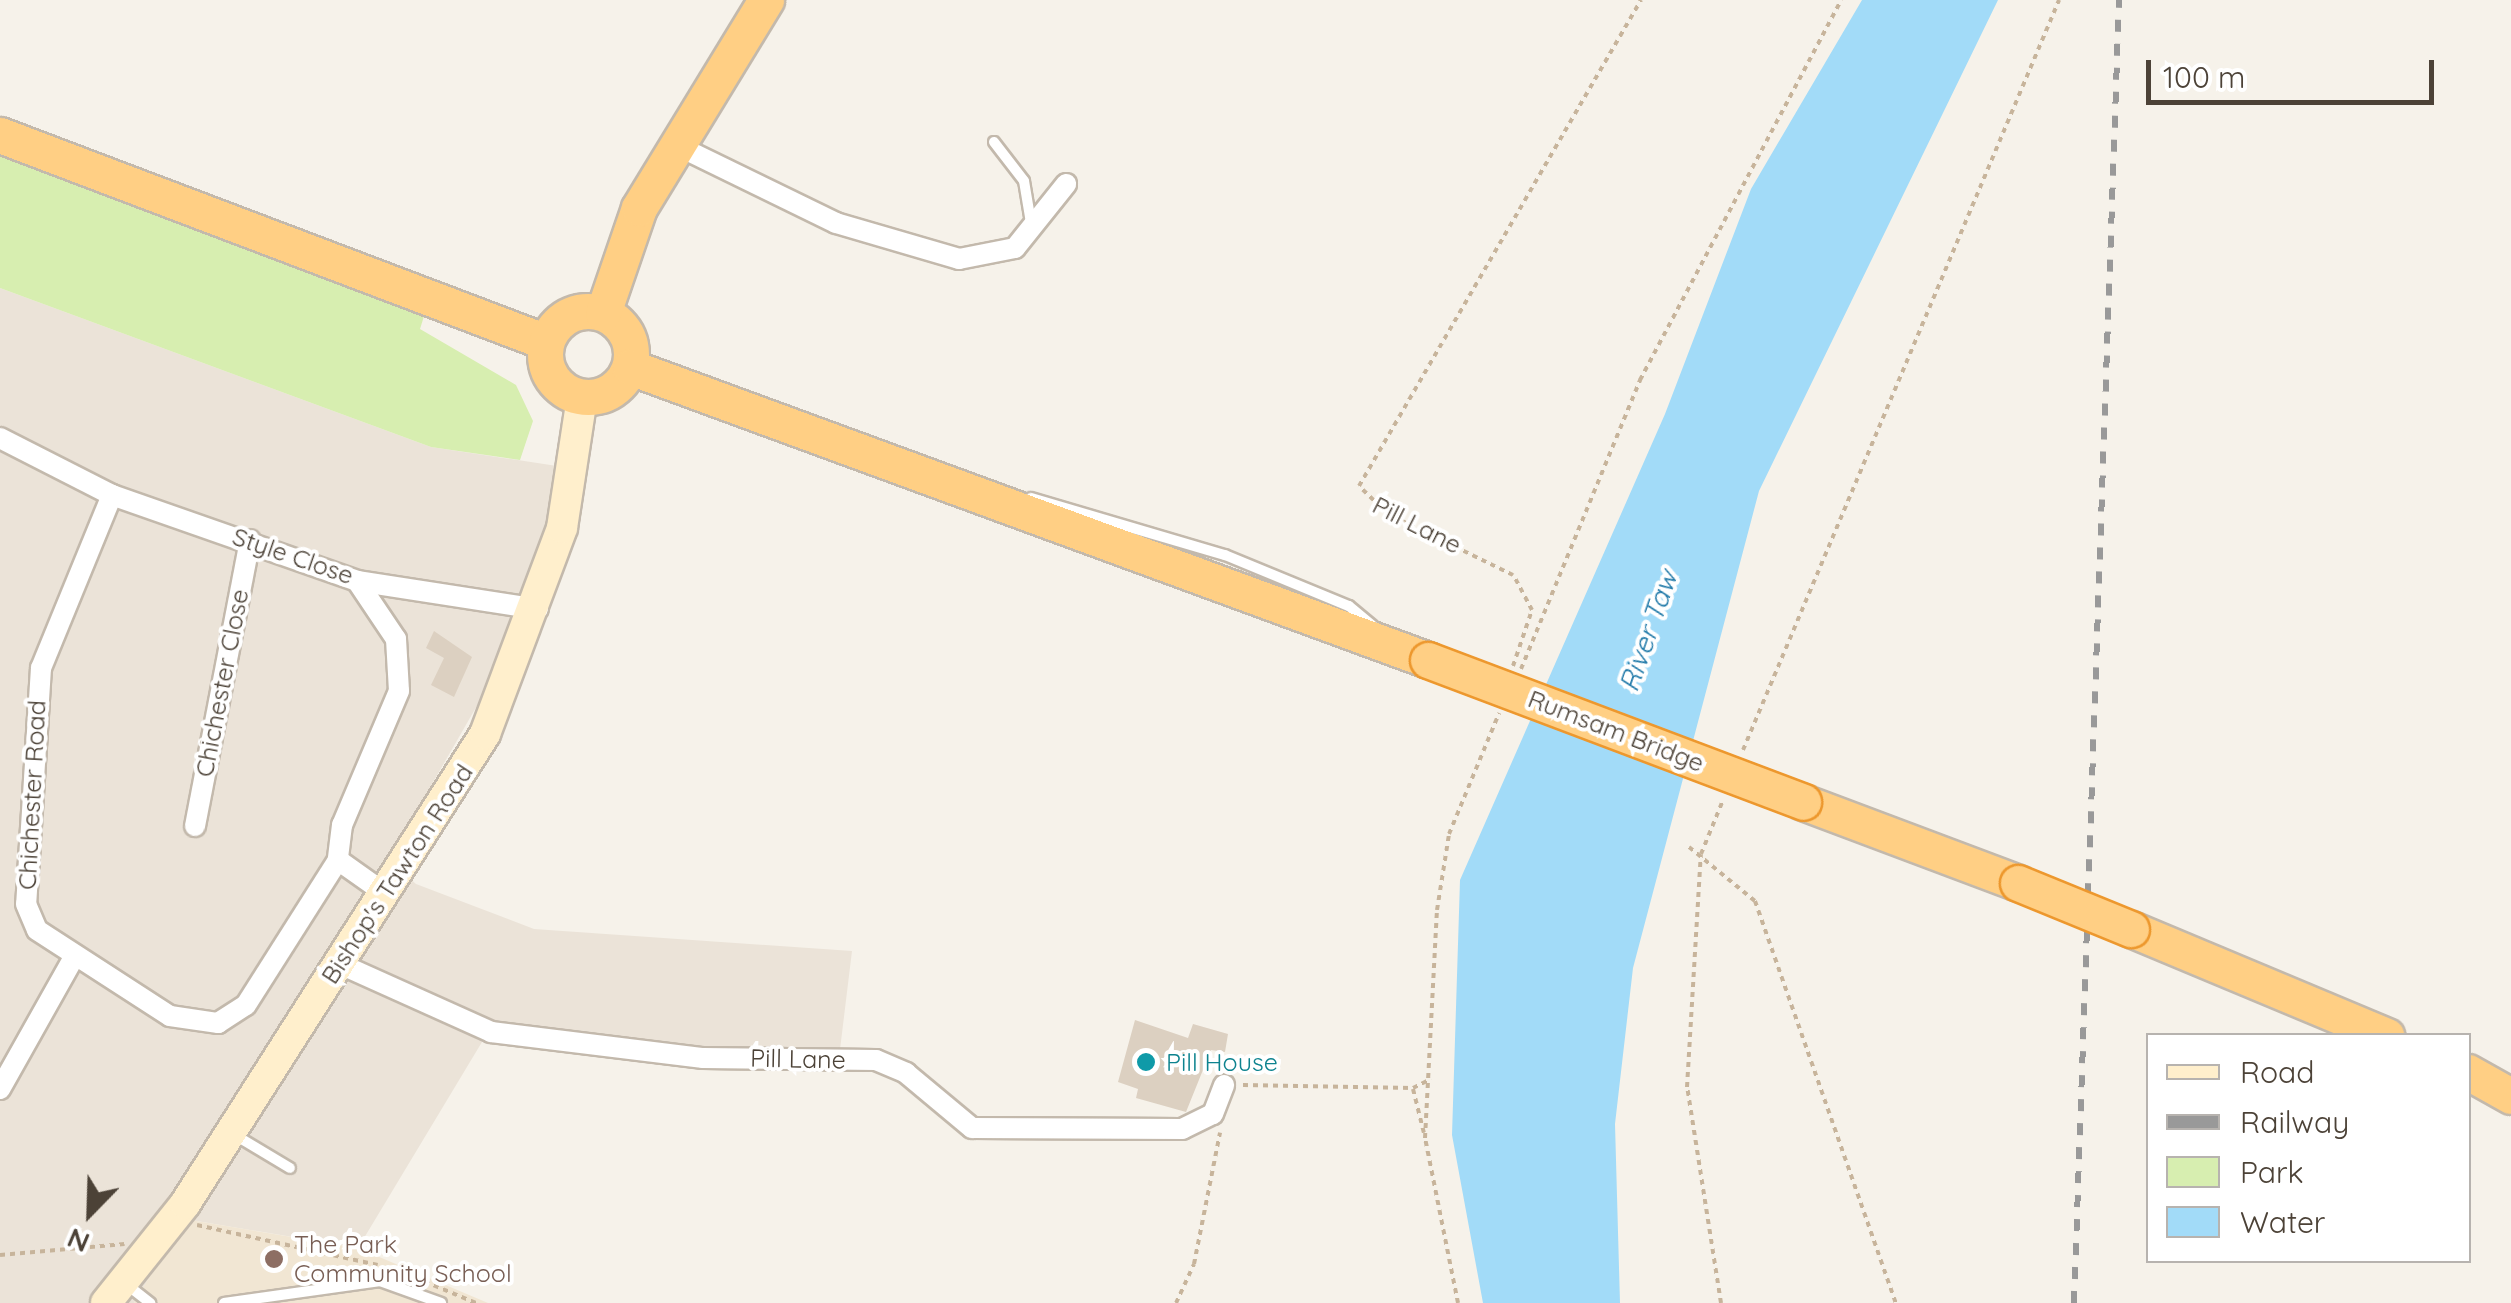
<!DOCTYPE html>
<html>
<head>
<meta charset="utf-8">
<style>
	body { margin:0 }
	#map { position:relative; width:2511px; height:1303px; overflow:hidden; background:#f6f2ea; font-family:Quicksand,sans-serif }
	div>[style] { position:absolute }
	.residential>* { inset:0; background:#ebe3d8 }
	.education>* { inset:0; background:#f1e6d3 }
	.green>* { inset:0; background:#d7eeb0 }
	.water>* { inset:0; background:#a2dbf8 }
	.building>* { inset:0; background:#dcd0c1 }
	.path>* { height:4px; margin-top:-2px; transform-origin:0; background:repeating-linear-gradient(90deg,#c7b49b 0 5px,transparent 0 10px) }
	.roads { filter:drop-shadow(2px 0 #c3b9ac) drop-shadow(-2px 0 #c3b9ac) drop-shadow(0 2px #c3b9ac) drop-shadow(0 -2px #c3b9ac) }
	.service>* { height:10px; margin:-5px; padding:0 5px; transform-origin:5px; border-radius:5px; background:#fff }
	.minor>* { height:20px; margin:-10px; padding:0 10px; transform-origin:10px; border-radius:10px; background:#fff }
	.secondary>* { height:30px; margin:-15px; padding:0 15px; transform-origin:15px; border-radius:15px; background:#ffefcc }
	.trunk>* { height:35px; margin:-17.5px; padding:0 17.5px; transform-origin:17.5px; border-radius:17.5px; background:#ffcf84 }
	.trunk>.ring { margin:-17.5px; padding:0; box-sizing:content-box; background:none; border:35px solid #ffcf84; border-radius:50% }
	.rail>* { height:6px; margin-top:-3px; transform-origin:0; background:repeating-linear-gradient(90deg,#999 0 12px,transparent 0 24px) }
	.bridges { filter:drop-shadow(2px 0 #ed982e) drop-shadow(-2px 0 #ed982e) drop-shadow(0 2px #ed982e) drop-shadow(0 -2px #ed982e) }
	.trunk-bridge>* { height:35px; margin:-17.5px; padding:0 17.5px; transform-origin:17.5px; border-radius:17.5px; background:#ffcf84 }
	.dots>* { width:28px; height:28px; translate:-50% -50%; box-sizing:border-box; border:5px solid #fff; border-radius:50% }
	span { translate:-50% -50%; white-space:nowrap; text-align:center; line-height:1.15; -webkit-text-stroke:8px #fff; paint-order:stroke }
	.street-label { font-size:25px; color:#4c4237 }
	.culture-label { font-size:25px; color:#0d838f }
	.left { translate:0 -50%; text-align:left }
	.education-label { font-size:25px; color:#785e54 }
	.water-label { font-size:28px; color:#217aa9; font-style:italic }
	.legend { position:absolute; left:2146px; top:1033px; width:325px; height:230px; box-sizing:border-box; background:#fff; border:2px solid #b7b3af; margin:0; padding:12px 18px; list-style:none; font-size:30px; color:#4c4237 }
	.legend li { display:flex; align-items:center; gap:20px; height:50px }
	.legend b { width:50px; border:2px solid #b7b3af }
	.north { position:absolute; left:40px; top:1163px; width:100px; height:100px; -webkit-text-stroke:8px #fff; paint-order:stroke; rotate:203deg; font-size:28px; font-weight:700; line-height:40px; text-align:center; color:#4c4237 }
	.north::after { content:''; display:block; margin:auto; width:35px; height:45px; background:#4c4237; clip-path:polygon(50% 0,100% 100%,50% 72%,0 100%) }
	.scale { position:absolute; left:2146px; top:60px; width:288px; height:45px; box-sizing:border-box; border:5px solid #4c4237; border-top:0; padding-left:12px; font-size:30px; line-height:35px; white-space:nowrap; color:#4c4237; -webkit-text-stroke:8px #fff; paint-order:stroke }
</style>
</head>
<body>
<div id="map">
	<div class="residential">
		<div style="clip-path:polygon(0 288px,431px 447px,557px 466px,540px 555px,494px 676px,389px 859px,416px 884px,534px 929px,852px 951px,838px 1066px,485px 1037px,358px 1248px,185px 1219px,134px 1303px,0 1303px)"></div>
	</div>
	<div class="education">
		<div style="clip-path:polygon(184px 1219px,358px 1248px,488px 1303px,134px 1303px)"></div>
	</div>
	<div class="green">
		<div style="clip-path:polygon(0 156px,425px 313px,420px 329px,516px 385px,533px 421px,520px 460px,431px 447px,0 288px)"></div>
	</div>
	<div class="water">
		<div style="clip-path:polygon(1862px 0,1998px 0,1759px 491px,1633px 968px,1615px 1124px,1620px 1303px,1483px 1303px,1452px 1135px,1460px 880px,1665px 414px,1751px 189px)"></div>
	</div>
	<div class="building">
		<div style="clip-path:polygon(434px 631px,472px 657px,454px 697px,431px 685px,444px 658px,426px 648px)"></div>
		<div style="clip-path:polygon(1135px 1020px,1188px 1038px,1193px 1024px,1228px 1034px,1225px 1052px,1211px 1050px,1186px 1112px,1136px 1098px,1138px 1089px,1118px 1082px)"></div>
	</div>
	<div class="path">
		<div style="left:1513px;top:666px;width:59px;rotate:-71.3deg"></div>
		<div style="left:1532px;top:610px;width:40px;rotate:-118deg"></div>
		<div style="left:1513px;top:575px;width:139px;rotate:-154deg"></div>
		<div style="left:1388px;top:514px;width:40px;rotate:-136deg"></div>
		<div style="left:1359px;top:486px;width:562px;rotate:-59.88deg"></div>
		<div style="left:1521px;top:669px;width:313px;rotate:-67.6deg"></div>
		<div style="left:1640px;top:380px;width:430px;rotate:-62.1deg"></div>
		<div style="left:1743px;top:750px;width:814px;rotate:-67.15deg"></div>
		<div style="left:1689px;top:847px;width:85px;rotate:39.3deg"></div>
		<div style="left:1755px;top:901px;width:426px;rotate:70.7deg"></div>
		<div style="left:1243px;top:1085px;width:170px;rotate:1deg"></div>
		<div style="left:1413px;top:1088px;width:20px;rotate:-27deg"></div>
		<div style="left:1413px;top:1089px;width:45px;rotate:76deg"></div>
		<div style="left:197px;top:1225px;width:185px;rotate:12.5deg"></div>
		<div style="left:0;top:1255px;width:125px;rotate:-5deg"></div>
		<div style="left:397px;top:1270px;width:86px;rotate:22.7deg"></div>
		<div style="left:1176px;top:1303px;width:43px;rotate:-65.2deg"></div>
		<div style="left:1194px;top:1264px;width:134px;rotate:-78.8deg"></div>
		<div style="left:1458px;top:1303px;width:168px;rotate:-101.3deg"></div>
		<div style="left:1425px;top:1138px;width:228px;rotate:-87deg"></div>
		<div style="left:1437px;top:910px;width:77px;rotate:-81deg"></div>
		<div style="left:1449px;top:834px;width:131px;rotate:-67.5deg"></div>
		<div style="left:1721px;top:1303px;width:219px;rotate:-98.9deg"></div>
		<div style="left:1687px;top:1087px;width:233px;rotate:-86.6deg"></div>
		<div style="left:1701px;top:854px;width:58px;rotate:-67.8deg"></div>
	</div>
	<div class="roads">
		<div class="service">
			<div style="left:994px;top:142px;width:49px;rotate:52.4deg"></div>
			<div style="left:1024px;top:181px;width:43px;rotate:80.5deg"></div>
			<div style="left:1031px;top:498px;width:202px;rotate:16.4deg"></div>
			<div style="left:1225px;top:555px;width:134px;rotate:22.4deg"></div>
			<div style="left:1349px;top:606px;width:31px;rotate:40deg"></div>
			<div style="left:235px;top:1135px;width:64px;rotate:31deg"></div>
			<div style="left:126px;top:1284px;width:31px;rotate:38deg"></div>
			<div style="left:224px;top:1303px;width:158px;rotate:-8deg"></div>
			<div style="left:380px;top:1281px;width:65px;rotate:19.8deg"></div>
		</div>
		<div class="minor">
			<div style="left:674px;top:144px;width:180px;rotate:26deg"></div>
			<div style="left:836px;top:223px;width:128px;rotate:16.3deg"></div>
			<div style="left:959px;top:259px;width:57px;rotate:-11.1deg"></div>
			<div style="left:1015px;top:248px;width:82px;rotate:-51.4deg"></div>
			<div style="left:0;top:438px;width:126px;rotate:27deg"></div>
			<div style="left:112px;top:495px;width:260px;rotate:19.3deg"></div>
			<div style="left:357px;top:581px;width:183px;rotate:8.8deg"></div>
			<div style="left:112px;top:495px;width:187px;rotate:112.3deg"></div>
			<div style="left:41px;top:668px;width:236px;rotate:93.6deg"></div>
			<div style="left:26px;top:904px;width:28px;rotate:67deg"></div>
			<div style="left:37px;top:930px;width:158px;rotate:32.9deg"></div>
			<div style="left:170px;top:1016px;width:49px;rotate:8.3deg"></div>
			<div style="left:218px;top:1023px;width:33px;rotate:-33deg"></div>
			<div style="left:246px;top:1005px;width:172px;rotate:-57.6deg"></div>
			<div style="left:357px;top:581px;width:70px;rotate:56.1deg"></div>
			<div style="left:396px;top:639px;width:52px;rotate:86.7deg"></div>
			<div style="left:399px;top:691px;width:146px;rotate:113deg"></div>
			<div style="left:342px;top:825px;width:35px;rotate:97deg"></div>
			<div style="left:338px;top:860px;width:59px;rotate:35.3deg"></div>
			<div style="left:195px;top:826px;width:291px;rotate:-79.1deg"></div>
			<div style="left:340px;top:964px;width:166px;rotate:24.2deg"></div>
			<div style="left:491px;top:1032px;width:214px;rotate:7deg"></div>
			<div style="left:703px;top:1058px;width:173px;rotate:0.7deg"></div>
			<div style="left:876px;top:1060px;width:33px;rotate:23deg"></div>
			<div style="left:906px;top:1073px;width:86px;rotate:39.8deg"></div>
			<div style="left:972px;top:1128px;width:210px;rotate:0.3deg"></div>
			<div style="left:1182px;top:1129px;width:34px;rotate:-26deg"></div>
			<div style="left:1213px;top:1114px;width:31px;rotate:-69deg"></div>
			<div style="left:0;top:1089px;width:149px;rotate:-60.7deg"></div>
		</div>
		<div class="secondary">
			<div style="left:106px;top:1303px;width:127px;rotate:-51.4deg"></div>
			<div style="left:185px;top:1204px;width:558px;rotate:-57.45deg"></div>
			<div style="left:485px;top:734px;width:220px;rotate:-69.5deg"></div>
			<div style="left:562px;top:528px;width:133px;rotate:-81.3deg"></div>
		</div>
		<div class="trunk">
			<div style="left:0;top:135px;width:584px;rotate:20.76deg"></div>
			<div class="ring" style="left:545px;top:311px;width:51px;height:51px"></div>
			<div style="left:603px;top:313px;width:111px;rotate:-71.1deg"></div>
			<div style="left:639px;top:208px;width:244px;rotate:-58.6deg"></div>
			<div style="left:630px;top:367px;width:850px;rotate:20.16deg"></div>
			<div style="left:1803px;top:802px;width:230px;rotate:20.6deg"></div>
			<div style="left:2131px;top:929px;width:277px;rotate:22.7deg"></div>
			<div style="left:2468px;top:1072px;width:49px;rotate:29.2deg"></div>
		</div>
	</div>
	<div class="rail">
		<div style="left:2074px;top:1303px;width:1304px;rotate:-88.02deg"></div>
	</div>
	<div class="bridges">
		<div class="trunk-bridge">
			<div style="left:1428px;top:660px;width:401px;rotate:20.7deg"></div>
			<div style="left:2018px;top:883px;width:122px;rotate:22.2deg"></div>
		</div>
	</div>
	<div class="dots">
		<div style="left:1146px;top:1062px;background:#0f9aa8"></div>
		<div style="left:274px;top:1259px;background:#8d6e63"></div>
	</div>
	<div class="street-label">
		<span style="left:1417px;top:525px;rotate:27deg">Pill Lane</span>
		<span style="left:293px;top:556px;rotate:19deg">Style Close</span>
		<span style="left:222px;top:683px;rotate:-79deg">Chichester Close</span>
		<span style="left:1616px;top:731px;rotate:21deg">Rumsam Bridge</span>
		<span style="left:32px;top:795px;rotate:-87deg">Chichester Road</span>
		<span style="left:397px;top:874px;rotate:-57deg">Bishop's Tawton Road</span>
		<span style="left:798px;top:1059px;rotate:1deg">Pill Lane</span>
	</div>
	<div class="culture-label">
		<span class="left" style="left:1166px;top:1062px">Pill House</span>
	</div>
	<div class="education-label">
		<span class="left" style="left:294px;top:1259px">The Park<br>Community School</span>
	</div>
	<div class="water-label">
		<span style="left:1648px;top:631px;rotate:-71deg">River Taw</span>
	</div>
	<ul class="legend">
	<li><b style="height:12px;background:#ffefcc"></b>Road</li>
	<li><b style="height:12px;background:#999"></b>Railway</li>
	<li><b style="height:28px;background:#d7eeb0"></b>Park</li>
	<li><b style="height:28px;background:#a2dbf8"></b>Water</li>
	</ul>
	<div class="north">N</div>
	<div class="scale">100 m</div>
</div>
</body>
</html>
